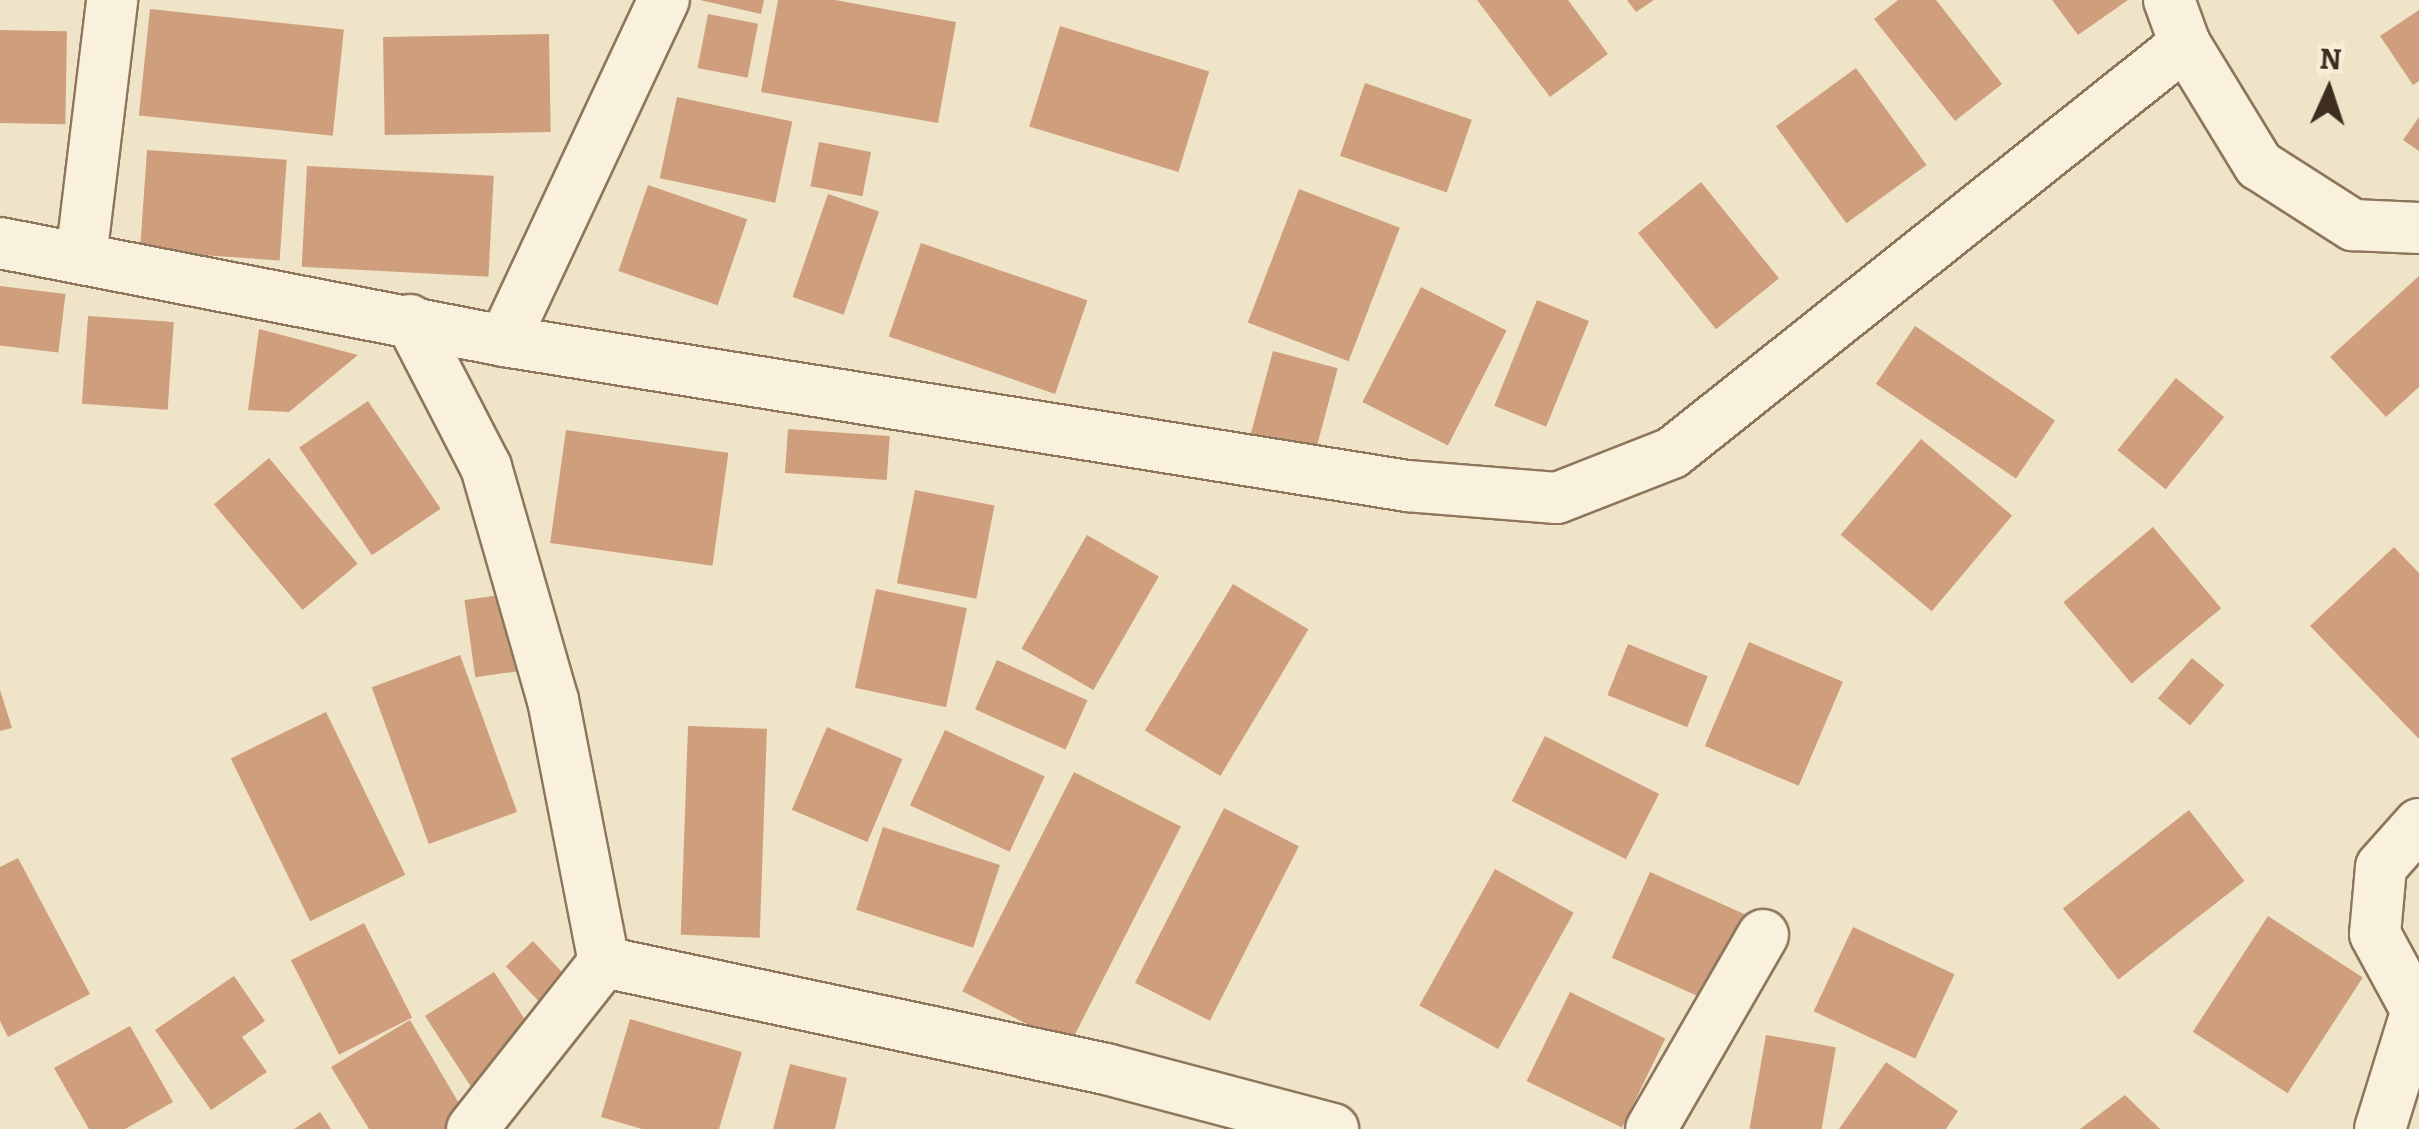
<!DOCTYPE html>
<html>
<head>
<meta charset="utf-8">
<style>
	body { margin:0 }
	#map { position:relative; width:2419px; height:1129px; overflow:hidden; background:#f0e4c8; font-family:Bitter,serif }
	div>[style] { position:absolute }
	.building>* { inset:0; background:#cf9f7d; transform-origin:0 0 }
	.roads { filter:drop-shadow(2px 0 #8d765c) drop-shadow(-2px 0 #8d765c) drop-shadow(0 2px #8d765c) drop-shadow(0 -2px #8d765c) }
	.minor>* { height:50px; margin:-25px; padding:0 25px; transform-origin:25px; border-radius:25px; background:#faf1dc }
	span { translate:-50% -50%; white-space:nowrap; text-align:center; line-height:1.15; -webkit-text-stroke:8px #f7eed8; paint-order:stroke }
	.north { position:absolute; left:2279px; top:40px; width:100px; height:100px; -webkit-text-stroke:8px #f7eed8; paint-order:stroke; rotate:3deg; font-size:28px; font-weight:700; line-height:40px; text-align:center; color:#3d2e20 }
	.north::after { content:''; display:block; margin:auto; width:35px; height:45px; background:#3d2e20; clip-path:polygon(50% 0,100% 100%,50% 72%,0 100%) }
</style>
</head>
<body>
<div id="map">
	<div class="building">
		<div style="clip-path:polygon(700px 0,764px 0,761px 14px)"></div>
		<div style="clip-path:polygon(778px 0,835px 0,956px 22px,938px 123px,761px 92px)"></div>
		<div style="clip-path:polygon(1477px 0,1568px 0,1608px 54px,1550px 97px)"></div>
		<div style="clip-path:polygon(1627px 0,1654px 0,1636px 12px)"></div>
		<div style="clip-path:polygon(1898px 0,1936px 0,2002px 84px,1955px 121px,1874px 19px)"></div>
		<div style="clip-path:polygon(2052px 0,2128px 0,2078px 35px)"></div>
		<div style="left:150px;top:9px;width:195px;height:107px;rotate:6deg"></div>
		<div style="clip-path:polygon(2419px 10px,2419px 81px,2413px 85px,2380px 36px)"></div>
		<div style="left:708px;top:14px;width:51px;height:55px;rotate:11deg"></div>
		<div style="left:1060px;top:26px;width:156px;height:105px;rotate:17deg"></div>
		<div style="left:0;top:30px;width:67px;height:93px;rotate:1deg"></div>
		<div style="left:549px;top:34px;width:98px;height:166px;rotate:89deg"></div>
		<div style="left:1856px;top:68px;width:120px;height:99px;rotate:54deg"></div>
		<div style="left:1365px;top:83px;width:113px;height:77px;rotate:19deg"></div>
		<div style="left:677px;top:97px;width:118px;height:83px;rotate:12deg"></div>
		<div style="clip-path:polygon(2419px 117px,2419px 151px,2403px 140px)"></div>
		<div style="left:819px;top:142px;width:53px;height:45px;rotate:11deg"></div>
		<div style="left:147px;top:150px;width:140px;height:101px;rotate:4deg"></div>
		<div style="left:307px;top:166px;width:187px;height:101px;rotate:3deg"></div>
		<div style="left:1701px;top:182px;width:124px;height:81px;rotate:51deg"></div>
		<div style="left:648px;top:185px;width:105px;height:91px;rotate:19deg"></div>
		<div style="left:1299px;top:189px;width:108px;height:143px;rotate:21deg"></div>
		<div style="left:828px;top:194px;width:54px;height:109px;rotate:19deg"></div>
		<div style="left:921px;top:243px;width:176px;height:99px;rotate:19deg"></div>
		<div style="clip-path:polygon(2419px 276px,2419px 387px,2386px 417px,2330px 357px)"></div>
		<div style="left:0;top:286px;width:66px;height:59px;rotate:7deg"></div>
		<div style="left:1421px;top:287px;width:96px;height:129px;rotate:27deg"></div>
		<div style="left:1537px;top:300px;width:56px;height:114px;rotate:22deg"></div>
		<div style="left:88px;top:316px;width:86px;height:88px;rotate:4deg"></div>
		<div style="left:1915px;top:326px;width:169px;height:70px;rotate:34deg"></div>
		<div style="clip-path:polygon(259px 329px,358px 355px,289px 412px,248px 410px)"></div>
		<div style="left:1273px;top:351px;width:67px;height:92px;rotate:15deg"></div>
		<div style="left:2176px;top:378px;width:62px;height:93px;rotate:39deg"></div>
		<div style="left:368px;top:401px;width:130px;height:83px;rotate:56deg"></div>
		<div style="left:788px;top:429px;width:102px;height:44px;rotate:4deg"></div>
		<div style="left:566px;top:430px;width:164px;height:114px;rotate:8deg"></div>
		<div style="left:1921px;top:439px;width:119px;height:125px;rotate:40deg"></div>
		<div style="left:269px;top:458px;width:138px;height:72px;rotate:50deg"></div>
		<div style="left:915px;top:490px;width:81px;height:95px;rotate:11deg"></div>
		<div style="left:2153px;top:527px;width:106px;height:117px;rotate:50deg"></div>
		<div style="left:1087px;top:535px;width:83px;height:131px;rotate:30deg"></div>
		<div style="clip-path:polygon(2394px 547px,2419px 573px,2419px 739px,2310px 626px)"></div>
		<div style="left:1233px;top:584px;width:88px;height:171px;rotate:31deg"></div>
		<div style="left:876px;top:589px;width:93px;height:101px;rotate:12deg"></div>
		<div style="left:507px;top:594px;width:78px;height:43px;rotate:82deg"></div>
		<div style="left:1749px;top:642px;width:102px;height:113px;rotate:23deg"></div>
		<div style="left:1628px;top:644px;width:86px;height:55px;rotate:22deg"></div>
		<div style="left:460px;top:655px;width:167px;height:94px;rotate:70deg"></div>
		<div style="left:2192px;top:658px;width:42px;height:53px;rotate:40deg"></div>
		<div style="left:997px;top:660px;width:99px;height:54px;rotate:24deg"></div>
		<div style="clip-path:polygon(0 690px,12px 728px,0 731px)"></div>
		<div style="left:326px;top:712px;width:181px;height:106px;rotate:64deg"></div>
		<div style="left:688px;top:726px;width:79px;height:209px;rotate:2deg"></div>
		<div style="left:827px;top:727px;width:82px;height:90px;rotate:23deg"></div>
		<div style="left:945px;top:730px;width:110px;height:83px;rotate:25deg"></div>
		<div style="left:1545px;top:736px;width:128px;height:73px;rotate:27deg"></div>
		<div style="left:1074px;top:772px;width:120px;height:246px;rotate:27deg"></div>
		<div style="left:1224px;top:808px;width:84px;height:196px;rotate:27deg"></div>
		<div style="left:2189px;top:810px;width:90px;height:160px;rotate:52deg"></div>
		<div style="left:883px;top:827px;width:123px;height:87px;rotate:18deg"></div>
		<div style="clip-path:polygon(18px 858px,90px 994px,8px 1037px,0 1021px,0 867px)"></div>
		<div style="left:1495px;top:869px;width:90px;height:156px;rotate:29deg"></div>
		<div style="left:1650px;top:872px;width:105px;height:94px;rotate:24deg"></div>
		<div style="left:2268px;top:916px;width:113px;height:138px;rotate:33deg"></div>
		<div style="left:364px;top:923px;width:106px;height:82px;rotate:63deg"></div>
		<div style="left:1853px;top:927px;width:112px;height:93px;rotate:25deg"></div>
		<div style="left:533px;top:941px;width:52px;height:37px;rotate:47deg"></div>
		<div style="clip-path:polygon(494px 972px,535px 1035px,473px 1090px,425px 1016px)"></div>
		<div style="clip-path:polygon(234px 976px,265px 1021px,242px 1037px,267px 1072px,211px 1110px,155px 1030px)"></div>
		<div style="left:1570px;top:992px;width:106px;height:99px;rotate:26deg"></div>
		<div style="clip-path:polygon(630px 1019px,742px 1052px,719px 1129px,642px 1129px,601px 1117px)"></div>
		<div style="clip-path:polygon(410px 1020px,470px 1122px,461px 1129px,369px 1129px,331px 1067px)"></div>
		<div style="clip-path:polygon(130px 1026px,173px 1102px,125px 1129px,89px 1129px,54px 1068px)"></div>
		<div style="left:1766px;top:1035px;width:71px;height:95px;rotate:10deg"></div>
		<div style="clip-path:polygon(1886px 1062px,1958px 1111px,1946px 1129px,1839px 1129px)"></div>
		<div style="clip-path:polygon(790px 1064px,847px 1078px,835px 1129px,773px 1129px)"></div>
		<div style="clip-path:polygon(2125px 1095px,2160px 1129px,2080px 1129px)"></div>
		<div style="clip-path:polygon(320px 1112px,331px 1129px,294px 1129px)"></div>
	</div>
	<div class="roads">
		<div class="minor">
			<div style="left:2169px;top:0;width:47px;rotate:70deg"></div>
			<div style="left:2185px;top:44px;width:142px;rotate:58.6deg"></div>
			<div style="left:2259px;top:165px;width:112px;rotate:32.6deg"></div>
			<div style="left:2353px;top:225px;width:66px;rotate:2.6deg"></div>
			<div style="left:0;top:243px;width:513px;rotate:11deg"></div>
			<div style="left:504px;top:341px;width:915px;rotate:9.12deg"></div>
			<div style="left:1407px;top:486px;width:150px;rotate:4.6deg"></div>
			<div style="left:1557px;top:498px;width:123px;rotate:-21.4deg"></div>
			<div style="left:1672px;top:453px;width:656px;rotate:-38.56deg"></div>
			<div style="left:81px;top:258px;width:260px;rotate:-83.1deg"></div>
			<div style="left:410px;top:320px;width:165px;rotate:62.7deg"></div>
			<div style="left:486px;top:467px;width:242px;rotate:74deg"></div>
			<div style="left:553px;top:700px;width:267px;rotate:79deg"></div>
			<div style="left:604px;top:962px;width:213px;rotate:128.3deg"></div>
			<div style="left:504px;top:341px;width:377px;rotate:-64.9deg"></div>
			<div style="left:2419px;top:824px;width:57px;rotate:131.5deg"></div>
			<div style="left:2381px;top:867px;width:67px;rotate:95.1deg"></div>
			<div style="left:2375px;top:934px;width:92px;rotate:61.5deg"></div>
			<div style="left:604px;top:962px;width:513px;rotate:12.03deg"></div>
			<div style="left:1106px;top:1069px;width:235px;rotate:14.8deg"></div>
			<div style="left:1651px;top:1129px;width:224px;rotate:-60deg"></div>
			<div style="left:2380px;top:1129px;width:121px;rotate:-72.8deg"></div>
		</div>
	</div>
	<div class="north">N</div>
</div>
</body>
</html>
